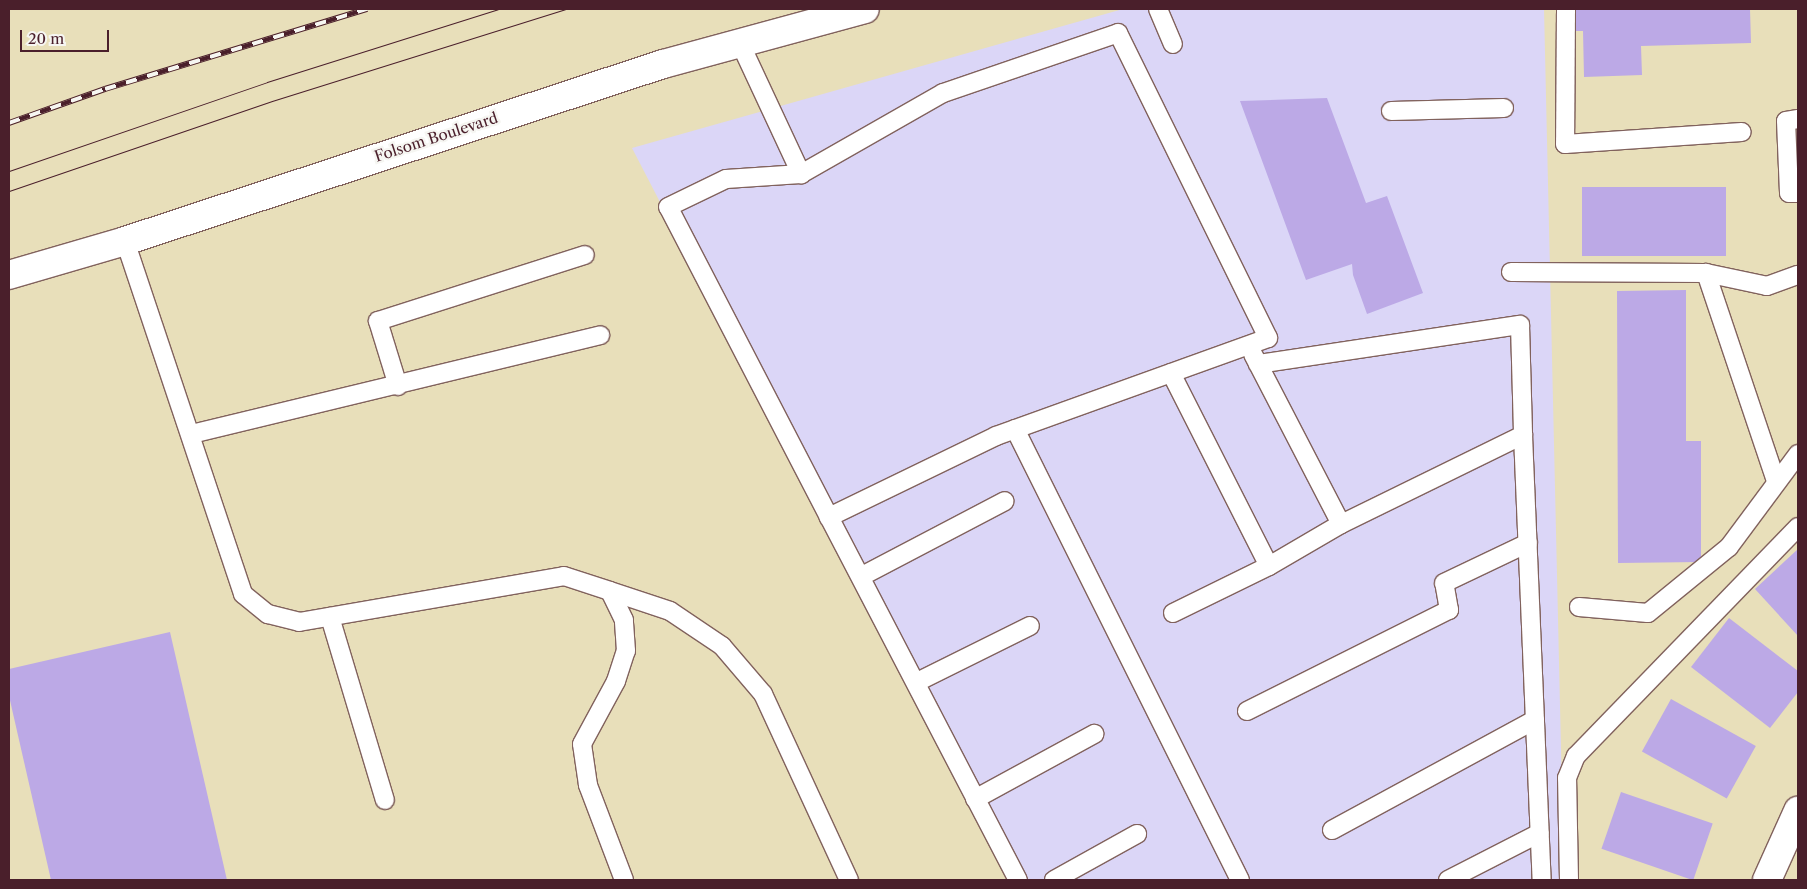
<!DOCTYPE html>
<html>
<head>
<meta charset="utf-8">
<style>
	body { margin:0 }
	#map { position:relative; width:1807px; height:889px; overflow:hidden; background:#e8dfba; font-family:"Libre Caslon Text",serif }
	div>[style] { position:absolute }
	.built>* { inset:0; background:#dbd6f7 }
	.building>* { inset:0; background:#bca9e6; transform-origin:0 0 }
	.roads { filter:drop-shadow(1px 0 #81625d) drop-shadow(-1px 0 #81625d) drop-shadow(0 1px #81625d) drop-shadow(0 -1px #81625d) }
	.lane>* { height:18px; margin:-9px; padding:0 9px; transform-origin:9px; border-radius:9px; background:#fff }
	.secondary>* { height:28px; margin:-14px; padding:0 14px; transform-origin:14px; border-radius:14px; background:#fff }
	.primary>* { height:28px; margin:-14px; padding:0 14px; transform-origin:14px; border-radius:14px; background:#fff }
	.tram>* { height:1px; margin:-0.5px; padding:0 0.5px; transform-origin:0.5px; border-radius:0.5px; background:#4a1f2b }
	.rail>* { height:5.5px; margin-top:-2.75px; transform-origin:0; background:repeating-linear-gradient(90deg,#f6f6f2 0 11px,#4a1f2b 0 22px); box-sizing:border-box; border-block:1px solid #4a1f2b }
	span { translate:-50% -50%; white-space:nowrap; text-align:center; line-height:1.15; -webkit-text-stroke:4.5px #f6f6f2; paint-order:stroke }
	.street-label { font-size:15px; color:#4a1f2b }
	.frame { position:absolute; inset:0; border:10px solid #4a1f2b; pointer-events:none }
	.scale { position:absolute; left:20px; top:30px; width:89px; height:22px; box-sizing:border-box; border:2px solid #4a1f2b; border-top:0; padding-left:6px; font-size:15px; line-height:18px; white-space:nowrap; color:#4a1f2b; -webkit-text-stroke:4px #f6f6f2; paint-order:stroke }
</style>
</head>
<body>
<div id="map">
	<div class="built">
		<div style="clip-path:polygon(1123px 9px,1544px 9px,1564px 880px,1011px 880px,632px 148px)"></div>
	</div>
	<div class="building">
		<div style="clip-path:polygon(1570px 9px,1750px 9px,1751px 43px,1641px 46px,1642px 75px,1584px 77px,1583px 31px,1571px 31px)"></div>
		<div style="clip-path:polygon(1327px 98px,1366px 203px,1387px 196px,1423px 293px,1367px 314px,1353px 275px,1352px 264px,1306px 280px,1240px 101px)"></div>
		<div style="left:1582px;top:187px;width:144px;height:69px"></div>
		<div style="clip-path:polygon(1686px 290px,1686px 441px,1701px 441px,1701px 562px,1618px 563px,1617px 291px)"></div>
		<div style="clip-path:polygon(1798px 549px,1798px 636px,1755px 589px)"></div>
		<div style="clip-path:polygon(1729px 618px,1798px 671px,1798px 692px,1770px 728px,1691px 667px)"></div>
		<div style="clip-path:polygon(170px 632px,227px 880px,51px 880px,9px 696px,9px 669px)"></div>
		<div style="left:1671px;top:699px;width:97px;height:60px;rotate:29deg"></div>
		<div style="left:1621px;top:792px;width:97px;height:60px;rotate:19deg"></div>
	</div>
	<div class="roads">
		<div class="lane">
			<div style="left:1158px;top:9px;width:38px;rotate:67deg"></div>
			<div style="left:1566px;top:9px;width:135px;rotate:90.4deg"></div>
			<div style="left:1565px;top:144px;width:177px;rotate:-3.9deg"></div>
			<div style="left:1118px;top:33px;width:340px;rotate:63.8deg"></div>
			<div style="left:1268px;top:338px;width:289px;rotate:160.2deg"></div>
			<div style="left:996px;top:436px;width:186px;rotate:154.1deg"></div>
			<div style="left:829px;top:517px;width:349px;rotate:-117.4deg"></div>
			<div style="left:668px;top:207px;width:64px;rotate:-25.8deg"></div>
			<div style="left:726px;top:179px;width:75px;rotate:-3.8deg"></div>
			<div style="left:801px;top:174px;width:163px;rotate:-29.7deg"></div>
			<div style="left:943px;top:93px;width:185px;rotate:-18.9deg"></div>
			<div style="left:740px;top:43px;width:145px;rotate:65deg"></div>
			<div style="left:1391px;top:111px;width:113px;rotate:-1.5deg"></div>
			<div style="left:1798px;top:119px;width:12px;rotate:171deg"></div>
			<div style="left:1786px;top:121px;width:72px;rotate:87.6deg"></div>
			<div style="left:1789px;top:193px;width:9px"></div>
			<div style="left:125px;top:241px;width:372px;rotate:71.5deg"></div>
			<div style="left:243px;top:594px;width:32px;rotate:39deg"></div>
			<div style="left:268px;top:614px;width:32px;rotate:14deg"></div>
			<div style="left:299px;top:622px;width:269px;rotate:-9.8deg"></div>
			<div style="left:564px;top:576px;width:48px;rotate:18.1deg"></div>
			<div style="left:1511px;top:272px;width:195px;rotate:0.3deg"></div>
			<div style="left:1706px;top:273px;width:62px;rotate:12deg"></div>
			<div style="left:1767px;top:286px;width:33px;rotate:-20deg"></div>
			<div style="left:1706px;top:273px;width:219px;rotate:71.4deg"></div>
			<div style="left:1258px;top:364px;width:265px;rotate:-8.5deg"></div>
			<div style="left:1520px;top:325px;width:110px;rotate:88.4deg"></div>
			<div style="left:1523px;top:435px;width:203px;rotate:153.9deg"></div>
			<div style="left:1171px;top:373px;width:216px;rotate:63.1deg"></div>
			<div style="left:1269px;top:566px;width:83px;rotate:-30.3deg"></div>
			<div style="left:1341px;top:524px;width:191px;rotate:-117.4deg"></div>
			<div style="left:398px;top:386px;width:68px;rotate:-107.1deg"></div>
			<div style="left:378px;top:321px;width:217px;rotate:-17.7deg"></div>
			<div style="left:1015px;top:429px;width:504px;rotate:63.49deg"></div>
			<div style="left:192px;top:434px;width:420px;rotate:-13.6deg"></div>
			<div style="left:1523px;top:435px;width:445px;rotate:87.6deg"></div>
			<div style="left:829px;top:517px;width:409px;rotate:62.5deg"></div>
			<div style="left:862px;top:576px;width:161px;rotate:-27.7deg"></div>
			<div style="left:1579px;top:607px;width:69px;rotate:5deg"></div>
			<div style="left:1648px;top:613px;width:104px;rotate:-39.2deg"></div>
			<div style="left:1729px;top:547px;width:116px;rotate:-53.4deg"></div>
			<div style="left:1173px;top:613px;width:107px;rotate:-26.1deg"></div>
			<div style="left:330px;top:617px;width:191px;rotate:73.3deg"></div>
			<div style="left:917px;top:682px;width:126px;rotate:-26.4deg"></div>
			<div style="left:1247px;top:711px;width:226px;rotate:-26.6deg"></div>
			<div style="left:1449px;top:610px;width:27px;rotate:-100deg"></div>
			<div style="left:1444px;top:583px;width:93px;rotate:-25.5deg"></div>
			<div style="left:975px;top:799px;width:136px;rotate:-28.6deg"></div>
			<div style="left:1332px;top:830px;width:231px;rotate:-28.5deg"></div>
			<div style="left:624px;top:880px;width:102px;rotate:-110.8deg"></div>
			<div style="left:588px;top:785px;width:41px;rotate:-98.3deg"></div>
			<div style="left:582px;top:744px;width:72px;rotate:-61.6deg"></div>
			<div style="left:616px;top:681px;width:32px;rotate:-72deg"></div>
			<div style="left:626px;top:651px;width:31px;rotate:-94deg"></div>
			<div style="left:624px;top:620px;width:32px;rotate:-116deg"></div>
			<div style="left:610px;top:591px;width:63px;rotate:18.4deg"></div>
			<div style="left:670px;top:611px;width:63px;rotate:33.9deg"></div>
			<div style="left:722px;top:646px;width:63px;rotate:49.5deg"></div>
			<div style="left:763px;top:694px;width:205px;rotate:65.2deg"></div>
			<div style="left:1054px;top:880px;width:95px;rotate:-29deg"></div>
			<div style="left:1448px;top:880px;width:103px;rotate:-27.1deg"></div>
			<div style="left:1569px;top:880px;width:102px;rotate:-91.1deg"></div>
			<div style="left:1567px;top:778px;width:24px;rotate:-68deg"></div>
			<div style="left:1576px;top:756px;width:319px;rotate:-45.9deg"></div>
		</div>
		<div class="secondary">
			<div style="left:1767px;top:880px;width:76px;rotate:-65.8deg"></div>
		</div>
		<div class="primary">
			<div style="left:9px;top:275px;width:121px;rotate:-16.3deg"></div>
			<div style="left:125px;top:241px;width:566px;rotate:-18.21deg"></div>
			<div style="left:663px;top:64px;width:209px;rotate:-15.2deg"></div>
		</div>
	</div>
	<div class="tram">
		<div style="left:9px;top:171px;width:273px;rotate:-19deg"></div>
		<div style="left:267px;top:82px;width:242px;rotate:-17.5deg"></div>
		<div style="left:9px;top:191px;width:278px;rotate:-18.9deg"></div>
		<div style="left:272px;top:101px;width:307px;rotate:-17.4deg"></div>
	</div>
	<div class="rail">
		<div style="left:9px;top:123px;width:102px;rotate:-19.5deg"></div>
		<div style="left:105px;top:89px;width:274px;rotate:-17deg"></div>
	</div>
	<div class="street-label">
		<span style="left:436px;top:137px;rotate:-18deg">Folsom Boulevard</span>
	</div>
	<div class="frame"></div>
	<div class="scale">20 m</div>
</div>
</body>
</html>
